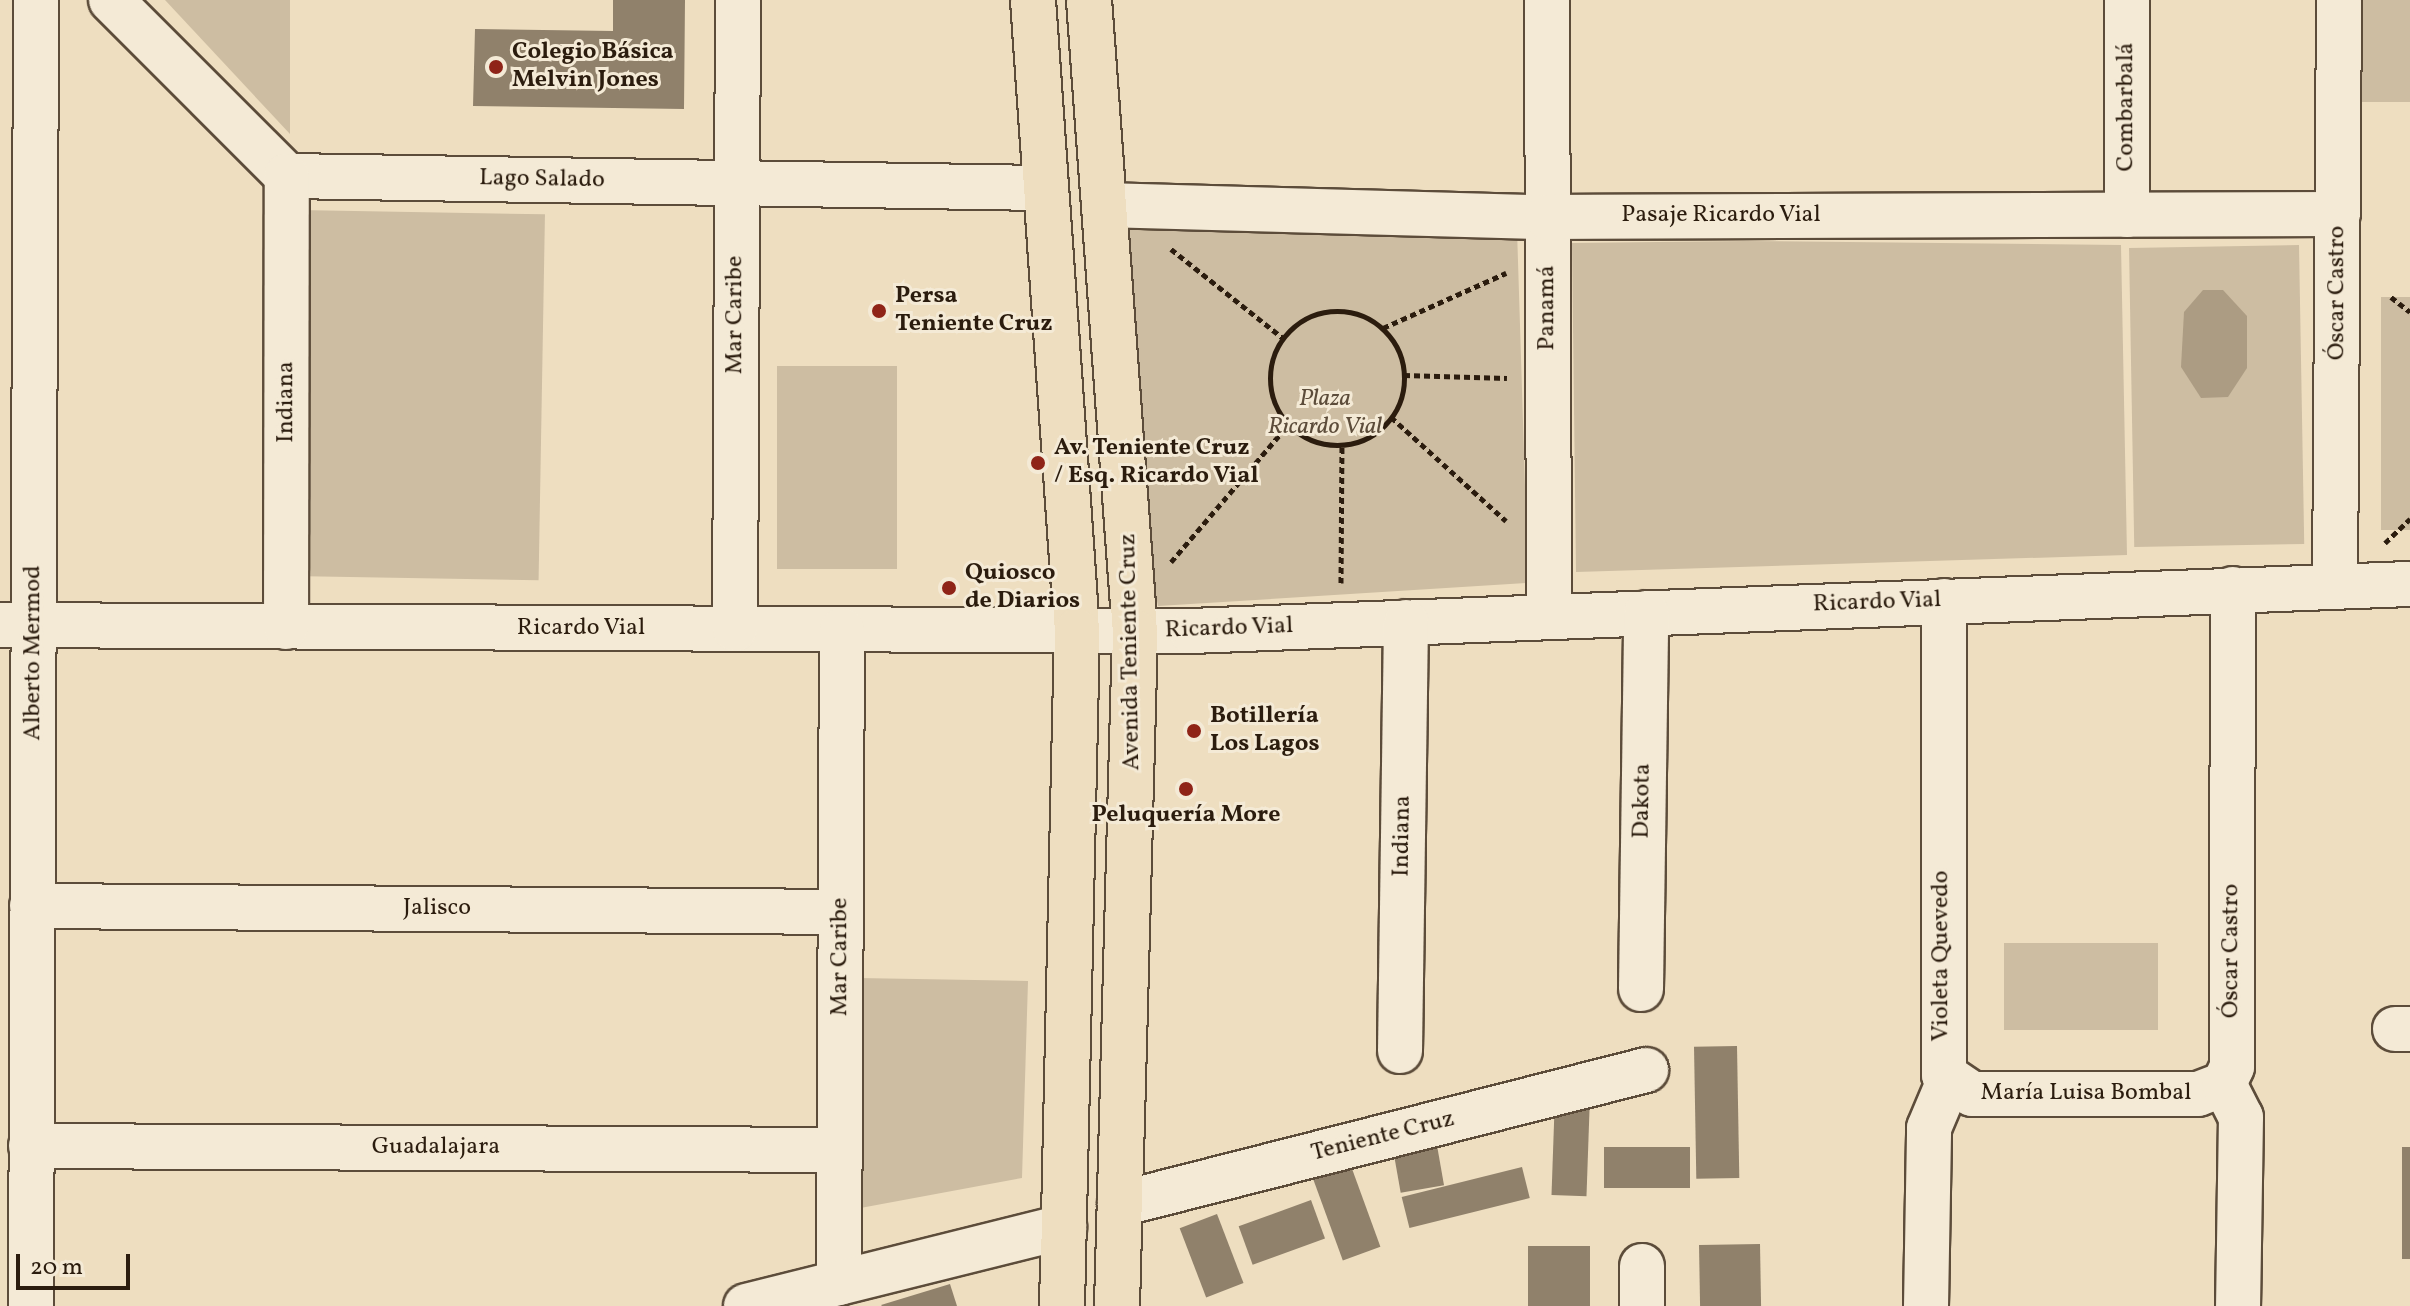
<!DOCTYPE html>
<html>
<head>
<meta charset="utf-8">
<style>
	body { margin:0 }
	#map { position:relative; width:2410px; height:1306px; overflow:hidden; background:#eedec0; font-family:Vollkorn,serif }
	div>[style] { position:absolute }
	.green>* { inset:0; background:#cdbda2; transform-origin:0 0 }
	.water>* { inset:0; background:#ac9c83 }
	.building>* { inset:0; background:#90816b; transform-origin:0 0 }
	.path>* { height:5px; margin-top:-2.5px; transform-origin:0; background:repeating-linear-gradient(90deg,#2b1c0e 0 6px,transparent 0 10px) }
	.path>.ring { margin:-2.5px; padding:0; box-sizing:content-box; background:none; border:5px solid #2b1c0e; border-radius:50% }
	.roads { filter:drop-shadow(2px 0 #5c4c3a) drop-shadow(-2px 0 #5c4c3a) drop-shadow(0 2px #5c4c3a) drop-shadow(0 -2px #5c4c3a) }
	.minor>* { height:44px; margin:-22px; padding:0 22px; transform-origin:22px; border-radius:22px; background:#f4ead6 }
	.major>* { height:44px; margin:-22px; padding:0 22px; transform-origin:22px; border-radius:22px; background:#eedec0 }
	.dots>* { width:22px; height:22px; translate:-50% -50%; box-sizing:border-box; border:4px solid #f4ead6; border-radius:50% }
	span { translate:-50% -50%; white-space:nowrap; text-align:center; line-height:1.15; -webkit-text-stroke:6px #f4ead6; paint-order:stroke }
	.poi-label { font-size:24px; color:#2b1c0e; font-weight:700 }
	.left { translate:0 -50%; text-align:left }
	.street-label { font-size:24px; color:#2b1c0e }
	.park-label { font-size:24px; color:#5c4c3a; font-style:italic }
	.scale { position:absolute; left:16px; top:1254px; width:114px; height:36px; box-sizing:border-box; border:4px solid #2b1c0e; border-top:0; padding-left:10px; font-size:24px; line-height:28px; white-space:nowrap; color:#2b1c0e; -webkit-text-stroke:6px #f4ead6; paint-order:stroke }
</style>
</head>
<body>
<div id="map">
	<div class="green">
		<div style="clip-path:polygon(165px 0,290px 0,290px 134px)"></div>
		<div style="left:2355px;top:0;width:55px;height:102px"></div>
		<div style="left:298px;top:210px;width:247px;height:366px;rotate:1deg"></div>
		<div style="clip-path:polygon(1128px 229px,1517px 229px,1528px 583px,1158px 606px,1148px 555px)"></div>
		<div style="clip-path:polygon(1745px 241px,2121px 245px,2127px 555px,1576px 572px,1572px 243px)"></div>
		<div style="left:2299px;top:245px;width:299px;height:170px;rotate:89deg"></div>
		<div style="left:2381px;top:297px;width:29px;height:233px"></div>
		<div style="left:777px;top:366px;width:120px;height:203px"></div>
		<div style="left:2004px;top:943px;width:154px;height:87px"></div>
		<div style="clip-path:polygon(858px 978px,1028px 981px,1022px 1178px,855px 1209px)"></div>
	</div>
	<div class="water">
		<div style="clip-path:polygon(2203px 290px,2223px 290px,2247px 316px,2247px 368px,2228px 397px,2201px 398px,2181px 367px,2184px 312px)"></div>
	</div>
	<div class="building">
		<div style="clip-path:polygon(613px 0,685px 0,684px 109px,473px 106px,475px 29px,613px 31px)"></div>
		<div style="left:1737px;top:1046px;width:132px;height:43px;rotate:89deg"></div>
		<div style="left:1555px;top:1095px;width:35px;height:100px;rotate:2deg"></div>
		<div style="left:1435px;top:1134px;width:52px;height:44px;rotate:80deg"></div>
		<div style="left:1604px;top:1147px;width:86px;height:41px"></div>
		<div style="left:2402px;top:1147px;width:8px;height:112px"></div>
		<div style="left:1351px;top:1166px;width:86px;height:40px;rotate:70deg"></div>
		<div style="left:1522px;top:1167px;width:32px;height:124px;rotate:76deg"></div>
		<div style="left:1311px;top:1200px;width:41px;height:77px;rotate:70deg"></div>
		<div style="left:1217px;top:1214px;width:74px;height:40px;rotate:69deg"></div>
		<div style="left:1760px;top:1244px;width:62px;height:61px;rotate:89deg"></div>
		<div style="left:1590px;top:1246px;width:60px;height:62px;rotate:90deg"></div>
		<div style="clip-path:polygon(950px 1284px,957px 1306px,882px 1306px,881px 1305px)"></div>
	</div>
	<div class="path">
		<div style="left:1171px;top:249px;width:143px;rotate:38.5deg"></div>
		<div style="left:2391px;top:297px;width:24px;rotate:38deg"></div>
		<div class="ring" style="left:1270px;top:311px;width:129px;height:129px"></div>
		<div style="left:1383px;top:328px;width:135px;rotate:-24.1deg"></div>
		<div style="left:1404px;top:375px;width:103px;rotate:1.7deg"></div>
		<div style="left:1391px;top:417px;width:155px;rotate:42.1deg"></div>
		<div style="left:2385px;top:543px;width:35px;rotate:-44deg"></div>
		<div style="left:1171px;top:562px;width:182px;rotate:-49.5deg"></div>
		<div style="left:1341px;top:583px;width:139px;rotate:-89.6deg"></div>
	</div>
	<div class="roads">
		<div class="minor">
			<div style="left:111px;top:0;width:249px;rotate:45deg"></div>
			<div style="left:287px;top:176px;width:758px;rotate:0.91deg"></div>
			<div style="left:1547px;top:0;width:616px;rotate:89.81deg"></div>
			<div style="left:2127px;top:0;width:215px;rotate:90deg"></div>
			<div style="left:1104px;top:205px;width:443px;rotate:1.6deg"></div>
			<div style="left:1547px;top:217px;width:791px;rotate:-0.22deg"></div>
			<div style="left:2335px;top:586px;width:586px;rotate:-89.61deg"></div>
			<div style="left:1944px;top:601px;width:474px;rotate:90deg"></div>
			<div style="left:1944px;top:1075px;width:34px;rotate:34deg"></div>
			<div style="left:1972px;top:1094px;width:226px"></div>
			<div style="left:2198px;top:1094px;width:28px;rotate:-21deg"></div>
			<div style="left:2224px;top:1084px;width:19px;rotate:-65deg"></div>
			<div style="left:2232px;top:1067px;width:478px;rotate:-89.9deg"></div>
			<div style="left:0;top:625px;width:1191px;rotate:0.29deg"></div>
			<div style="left:1191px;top:631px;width:1220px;rotate:-2.21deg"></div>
			<div style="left:286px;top:627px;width:451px;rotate:-89.9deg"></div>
			<div style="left:735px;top:629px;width:629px;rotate:-89.73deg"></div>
			<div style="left:32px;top:906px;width:809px;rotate:0.42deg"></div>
			<div style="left:1641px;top:989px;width:376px;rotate:-89.2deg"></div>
			<div style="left:2395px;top:1029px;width:15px"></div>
			<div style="left:1400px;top:1051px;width:429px;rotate:-89.2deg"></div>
			<div style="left:2224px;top:1084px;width:37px;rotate:63deg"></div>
			<div style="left:2241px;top:1117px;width:189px;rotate:90.9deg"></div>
			<div style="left:31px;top:1146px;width:809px;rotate:0.28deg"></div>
			<div style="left:1120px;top:1204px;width:543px;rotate:-14.29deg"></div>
			<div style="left:1642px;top:1266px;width:40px;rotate:90deg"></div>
			<div style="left:839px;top:1283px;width:653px;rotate:-89.74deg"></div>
			<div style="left:31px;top:1306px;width:1306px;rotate:-89.78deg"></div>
			<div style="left:746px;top:1306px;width:328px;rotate:-14deg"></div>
			<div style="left:1926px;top:1306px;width:178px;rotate:-89deg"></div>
			<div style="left:1929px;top:1128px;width:49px;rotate:-67.1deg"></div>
		</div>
		<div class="major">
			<div style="left:1033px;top:0;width:633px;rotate:86.01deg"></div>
			<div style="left:1077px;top:631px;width:675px;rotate:91.27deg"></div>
			<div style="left:1089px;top:0;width:634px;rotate:85.84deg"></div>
			<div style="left:1135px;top:632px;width:674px;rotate:91.53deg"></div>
		</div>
	</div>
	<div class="dots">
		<div style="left:496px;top:67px;background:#8f2418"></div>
		<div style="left:879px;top:311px;background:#8f2418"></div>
		<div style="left:1038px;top:463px;background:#8f2418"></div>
		<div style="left:949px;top:588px;background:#8f2418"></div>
		<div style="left:1194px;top:731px;background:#8f2418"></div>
		<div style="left:1186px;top:789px;background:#8f2418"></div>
	</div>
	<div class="poi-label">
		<span class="left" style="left:512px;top:67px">Colegio Básica<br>Melvin Jones</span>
		<span class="left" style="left:895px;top:311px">Persa<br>Teniente Cruz</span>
		<span class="left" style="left:1054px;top:463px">Av. Teniente Cruz<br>/ Esq. Ricardo Vial</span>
		<span class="left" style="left:965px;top:588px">Quiosco<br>de Diarios</span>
		<span class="left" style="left:1210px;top:731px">Botillería<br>Los Lagos</span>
		<span style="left:1186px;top:816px">Peluquería More</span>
	</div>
	<div class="street-label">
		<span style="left:2127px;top:107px;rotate:-90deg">Combarbalá</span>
		<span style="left:542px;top:180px;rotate:1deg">Lago Salado</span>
		<span style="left:1721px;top:216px">Pasaje Ricardo Vial</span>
		<span style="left:2338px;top:293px;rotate:-90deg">Óscar Castro</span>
		<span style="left:1548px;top:308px;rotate:-90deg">Panamá</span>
		<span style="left:736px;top:315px;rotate:-90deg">Mar Caribe</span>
		<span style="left:287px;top:402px;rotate:-90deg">Indiana</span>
		<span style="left:1877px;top:603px;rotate:-2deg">Ricardo Vial</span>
		<span style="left:581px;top:629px">Ricardo Vial</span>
		<span style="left:1229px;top:629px;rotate:-2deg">Ricardo Vial</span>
		<span style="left:1131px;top:652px;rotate:-91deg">Avenida Teniente Cruz</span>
		<span style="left:34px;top:653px;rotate:-90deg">Alberto Mermod</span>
		<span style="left:1643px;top:801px;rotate:-89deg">Dakota</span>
		<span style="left:1403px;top:836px;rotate:-89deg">Indiana</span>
		<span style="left:437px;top:909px">Jalisco</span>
		<span style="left:2232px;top:951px;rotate:-90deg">Óscar Castro</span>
		<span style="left:1942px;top:956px;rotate:-90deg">Violeta Quevedo</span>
		<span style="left:841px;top:957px;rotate:-90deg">Mar Caribe</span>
		<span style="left:2086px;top:1094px">María Luisa Bombal</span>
		<span style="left:1383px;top:1137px;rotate:-14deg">Teniente Cruz</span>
		<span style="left:436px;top:1148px">Guadalajara</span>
	</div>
	<div class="park-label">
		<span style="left:1325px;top:414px">Plaza<br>Ricardo Vial</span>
	</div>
	<div class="scale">20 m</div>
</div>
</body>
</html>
